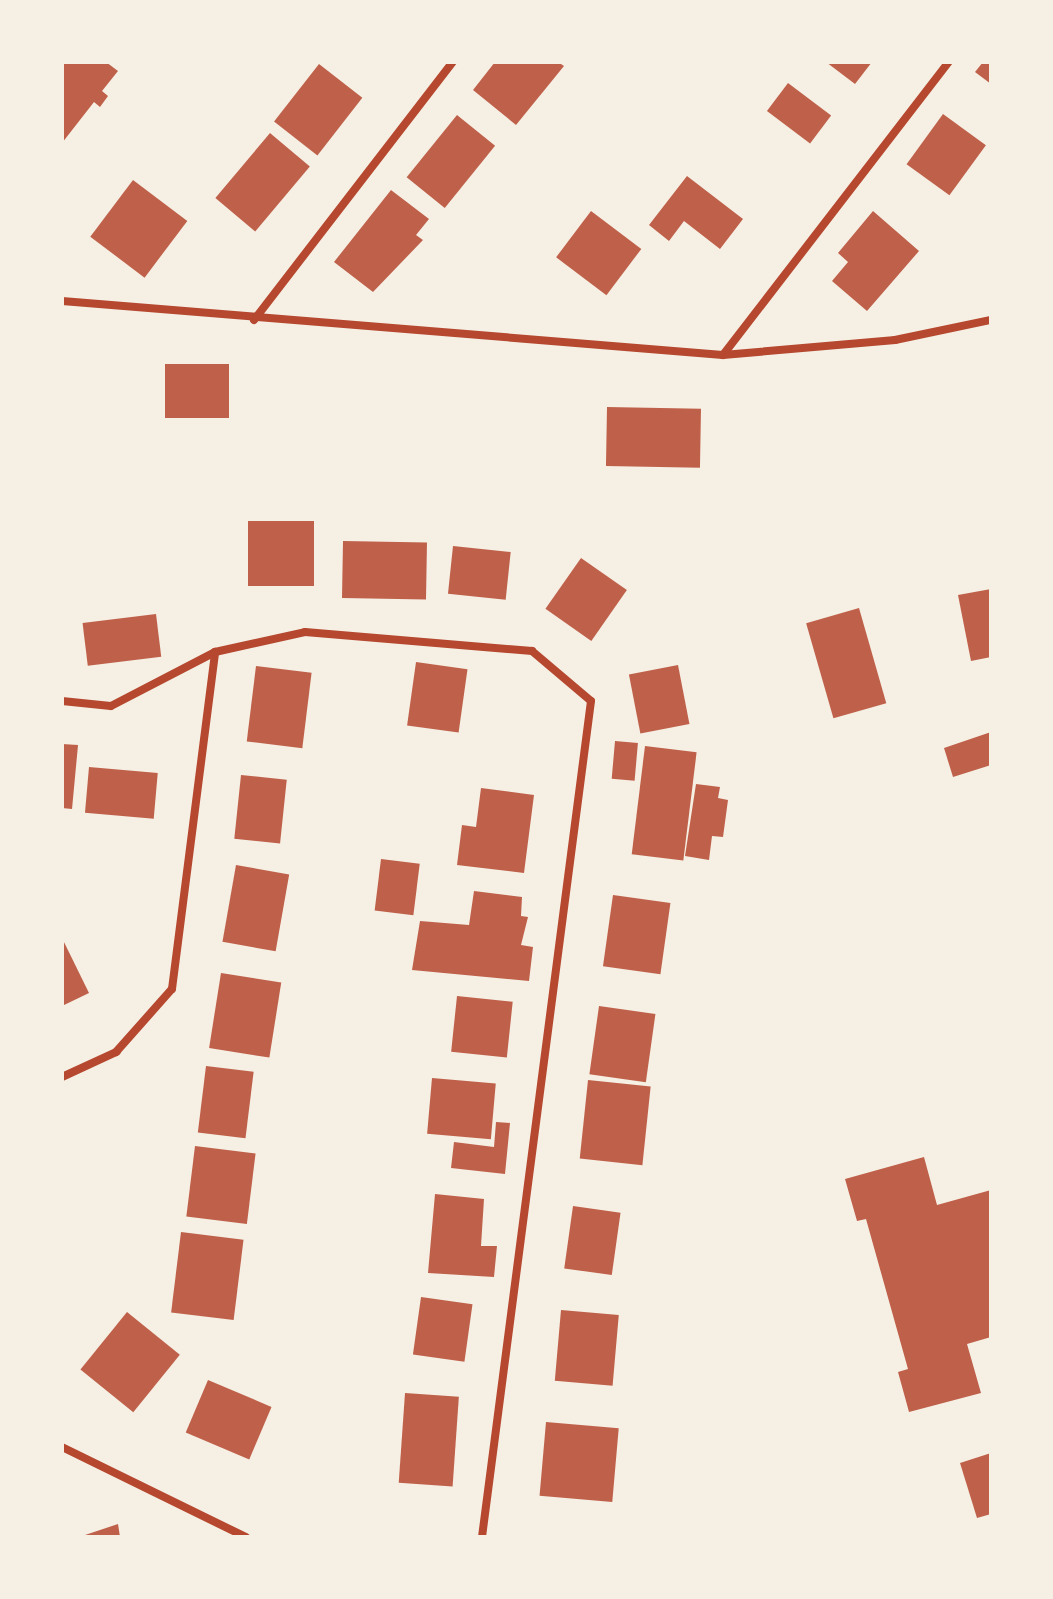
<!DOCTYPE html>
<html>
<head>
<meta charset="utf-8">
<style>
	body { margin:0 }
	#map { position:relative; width:1053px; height:1599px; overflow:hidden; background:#f6efe4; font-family:"Golos Text",sans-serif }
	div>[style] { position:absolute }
	.building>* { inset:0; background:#bf614a; transform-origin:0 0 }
	.minor>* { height:8px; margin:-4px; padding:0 4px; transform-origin:4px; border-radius:4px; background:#b5482f }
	span { translate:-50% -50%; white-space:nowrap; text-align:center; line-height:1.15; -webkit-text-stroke:8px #f6efe4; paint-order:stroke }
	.frame { position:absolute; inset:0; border:64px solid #f6efe4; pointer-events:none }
</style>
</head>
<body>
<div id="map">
	<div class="building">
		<div style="clip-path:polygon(62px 62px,106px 62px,118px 71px,102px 91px,108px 96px,100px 107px,94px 102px,62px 143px)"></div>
		<div style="clip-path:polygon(495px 62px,558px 62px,564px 66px,516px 125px,473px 90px)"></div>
		<div style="clip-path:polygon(826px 62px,872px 62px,855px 84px)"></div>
		<div style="clip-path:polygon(983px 62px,991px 62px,991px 84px,975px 72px)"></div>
		<div style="left:319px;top:64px;width:55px;height:73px;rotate:38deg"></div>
		<div style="left:788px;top:83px;width:54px;height:35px;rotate:37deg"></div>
		<div style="left:943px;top:114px;width:53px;height:62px;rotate:36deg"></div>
		<div style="left:457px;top:115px;width:49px;height:80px;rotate:39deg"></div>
		<div style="left:270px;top:133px;width:52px;height:85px;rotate:40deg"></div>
		<div style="clip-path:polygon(687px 176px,743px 219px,720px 249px,684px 221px,669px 241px,649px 225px)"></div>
		<div style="left:133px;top:180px;width:68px;height:71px;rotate:37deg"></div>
		<div style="clip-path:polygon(391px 190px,429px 219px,416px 235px,423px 240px,373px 292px,334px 262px)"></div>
		<div style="left:591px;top:211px;width:63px;height:58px;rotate:37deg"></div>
		<div style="clip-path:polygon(873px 211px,919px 251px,867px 311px,832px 281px,848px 262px,838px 253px)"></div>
		<div style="left:165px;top:364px;width:64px;height:54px"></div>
		<div style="left:607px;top:407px;width:94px;height:59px;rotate:1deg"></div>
		<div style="left:248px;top:521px;width:66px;height:65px"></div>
		<div style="left:343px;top:541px;width:84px;height:57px;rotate:1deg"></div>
		<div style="left:453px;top:546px;width:58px;height:48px;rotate:6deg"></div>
		<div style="left:581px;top:558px;width:56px;height:62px;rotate:35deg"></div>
		<div style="clip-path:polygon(991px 589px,991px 657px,971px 661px,958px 595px)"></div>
		<div style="left:859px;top:608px;width:99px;height:55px;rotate:74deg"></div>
		<div style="left:156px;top:614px;width:43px;height:74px;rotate:83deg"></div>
		<div style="left:416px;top:662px;width:52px;height:64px;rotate:8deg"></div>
		<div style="left:678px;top:665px;width:60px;height:50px;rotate:79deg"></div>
		<div style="left:256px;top:666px;width:56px;height:76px;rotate:7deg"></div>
		<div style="clip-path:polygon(991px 732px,991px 765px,953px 777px,944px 748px)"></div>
		<div style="left:615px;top:741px;width:23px;height:38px;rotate:5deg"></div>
		<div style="clip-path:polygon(62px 744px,78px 745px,72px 809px,62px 808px)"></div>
		<div style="left:645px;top:746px;width:52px;height:109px;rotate:7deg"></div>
		<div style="left:89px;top:767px;width:69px;height:46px;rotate:5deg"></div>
		<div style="left:241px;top:775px;width:46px;height:64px;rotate:6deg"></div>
		<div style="clip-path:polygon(696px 784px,720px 787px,718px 798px,728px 800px,723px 837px,712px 836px,709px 860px,685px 856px)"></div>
		<div style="clip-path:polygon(481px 788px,534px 795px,524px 873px,457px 865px,462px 825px,476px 827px)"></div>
		<div style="left:381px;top:859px;width:39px;height:52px;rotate:7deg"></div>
		<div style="left:236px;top:865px;width:54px;height:78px;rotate:10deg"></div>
		<div style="clip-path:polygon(474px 891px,522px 897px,521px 916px,528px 917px,521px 945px,533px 947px,529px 981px,412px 970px,420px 921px,469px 925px)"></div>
		<div style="left:613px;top:895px;width:58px;height:72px;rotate:8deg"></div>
		<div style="clip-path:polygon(62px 938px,89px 993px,62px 1006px)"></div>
		<div style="left:221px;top:973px;width:61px;height:76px;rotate:9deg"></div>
		<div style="left:457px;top:996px;width:56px;height:56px;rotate:6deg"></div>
		<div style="left:599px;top:1006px;width:57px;height:69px;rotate:8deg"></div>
		<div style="left:206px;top:1066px;width:48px;height:67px;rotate:7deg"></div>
		<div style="left:432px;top:1078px;width:64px;height:56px;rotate:5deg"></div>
		<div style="left:588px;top:1080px;width:63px;height:79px;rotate:6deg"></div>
		<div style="clip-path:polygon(496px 1122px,510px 1123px,505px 1174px,451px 1168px,454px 1142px,494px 1147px)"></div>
		<div style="left:195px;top:1146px;width:61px;height:71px;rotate:7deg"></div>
		<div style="clip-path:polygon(924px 1157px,937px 1205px,991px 1190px,991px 1337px,967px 1344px,981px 1393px,909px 1412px,898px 1372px,908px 1369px,866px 1219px,857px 1221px,845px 1179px)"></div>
		<div style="clip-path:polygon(435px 1194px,484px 1199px,481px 1246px,497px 1246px,494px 1277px,428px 1273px)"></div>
		<div style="left:573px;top:1206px;width:48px;height:63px;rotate:8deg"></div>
		<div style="left:181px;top:1232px;width:63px;height:81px;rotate:7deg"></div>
		<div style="left:421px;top:1297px;width:52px;height:58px;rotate:8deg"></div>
		<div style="left:561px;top:1310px;width:58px;height:71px;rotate:5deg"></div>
		<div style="left:127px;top:1312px;width:68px;height:74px;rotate:39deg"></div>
		<div style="left:208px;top:1380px;width:69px;height:57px;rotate:23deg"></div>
		<div style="left:405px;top:1393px;width:54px;height:90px;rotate:4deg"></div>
		<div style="left:546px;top:1422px;width:73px;height:74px;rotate:5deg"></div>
		<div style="clip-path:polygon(991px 1453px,991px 1514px,977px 1518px,960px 1463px)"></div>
		<div style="clip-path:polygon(118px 1524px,120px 1537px,82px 1537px,82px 1536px)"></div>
	</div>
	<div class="minor">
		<div style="left:62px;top:301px;width:663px;rotate:4.67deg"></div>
		<div style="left:723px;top:355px;width:173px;rotate:-5deg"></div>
		<div style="left:895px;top:340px;width:98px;rotate:-11.8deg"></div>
		<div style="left:254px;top:320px;width:326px;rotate:-52.4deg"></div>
		<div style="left:723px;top:355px;width:370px;rotate:-52.4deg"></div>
		<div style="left:62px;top:701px;width:49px;rotate:5.8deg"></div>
		<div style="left:111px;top:706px;width:117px;rotate:-27.4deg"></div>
		<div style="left:215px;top:652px;width:92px;rotate:-12.5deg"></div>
		<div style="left:305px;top:632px;width:228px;rotate:4.8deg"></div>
		<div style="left:532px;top:651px;width:77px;rotate:40.3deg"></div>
		<div style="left:591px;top:701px;width:843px;rotate:97.43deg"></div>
		<div style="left:62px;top:1077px;width:60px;rotate:-24.8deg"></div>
		<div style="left:116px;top:1052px;width:84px;rotate:-48.4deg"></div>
		<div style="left:172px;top:989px;width:340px;rotate:-82.7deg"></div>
		<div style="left:62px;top:1447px;width:205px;rotate:26.1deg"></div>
	</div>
	<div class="frame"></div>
</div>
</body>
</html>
